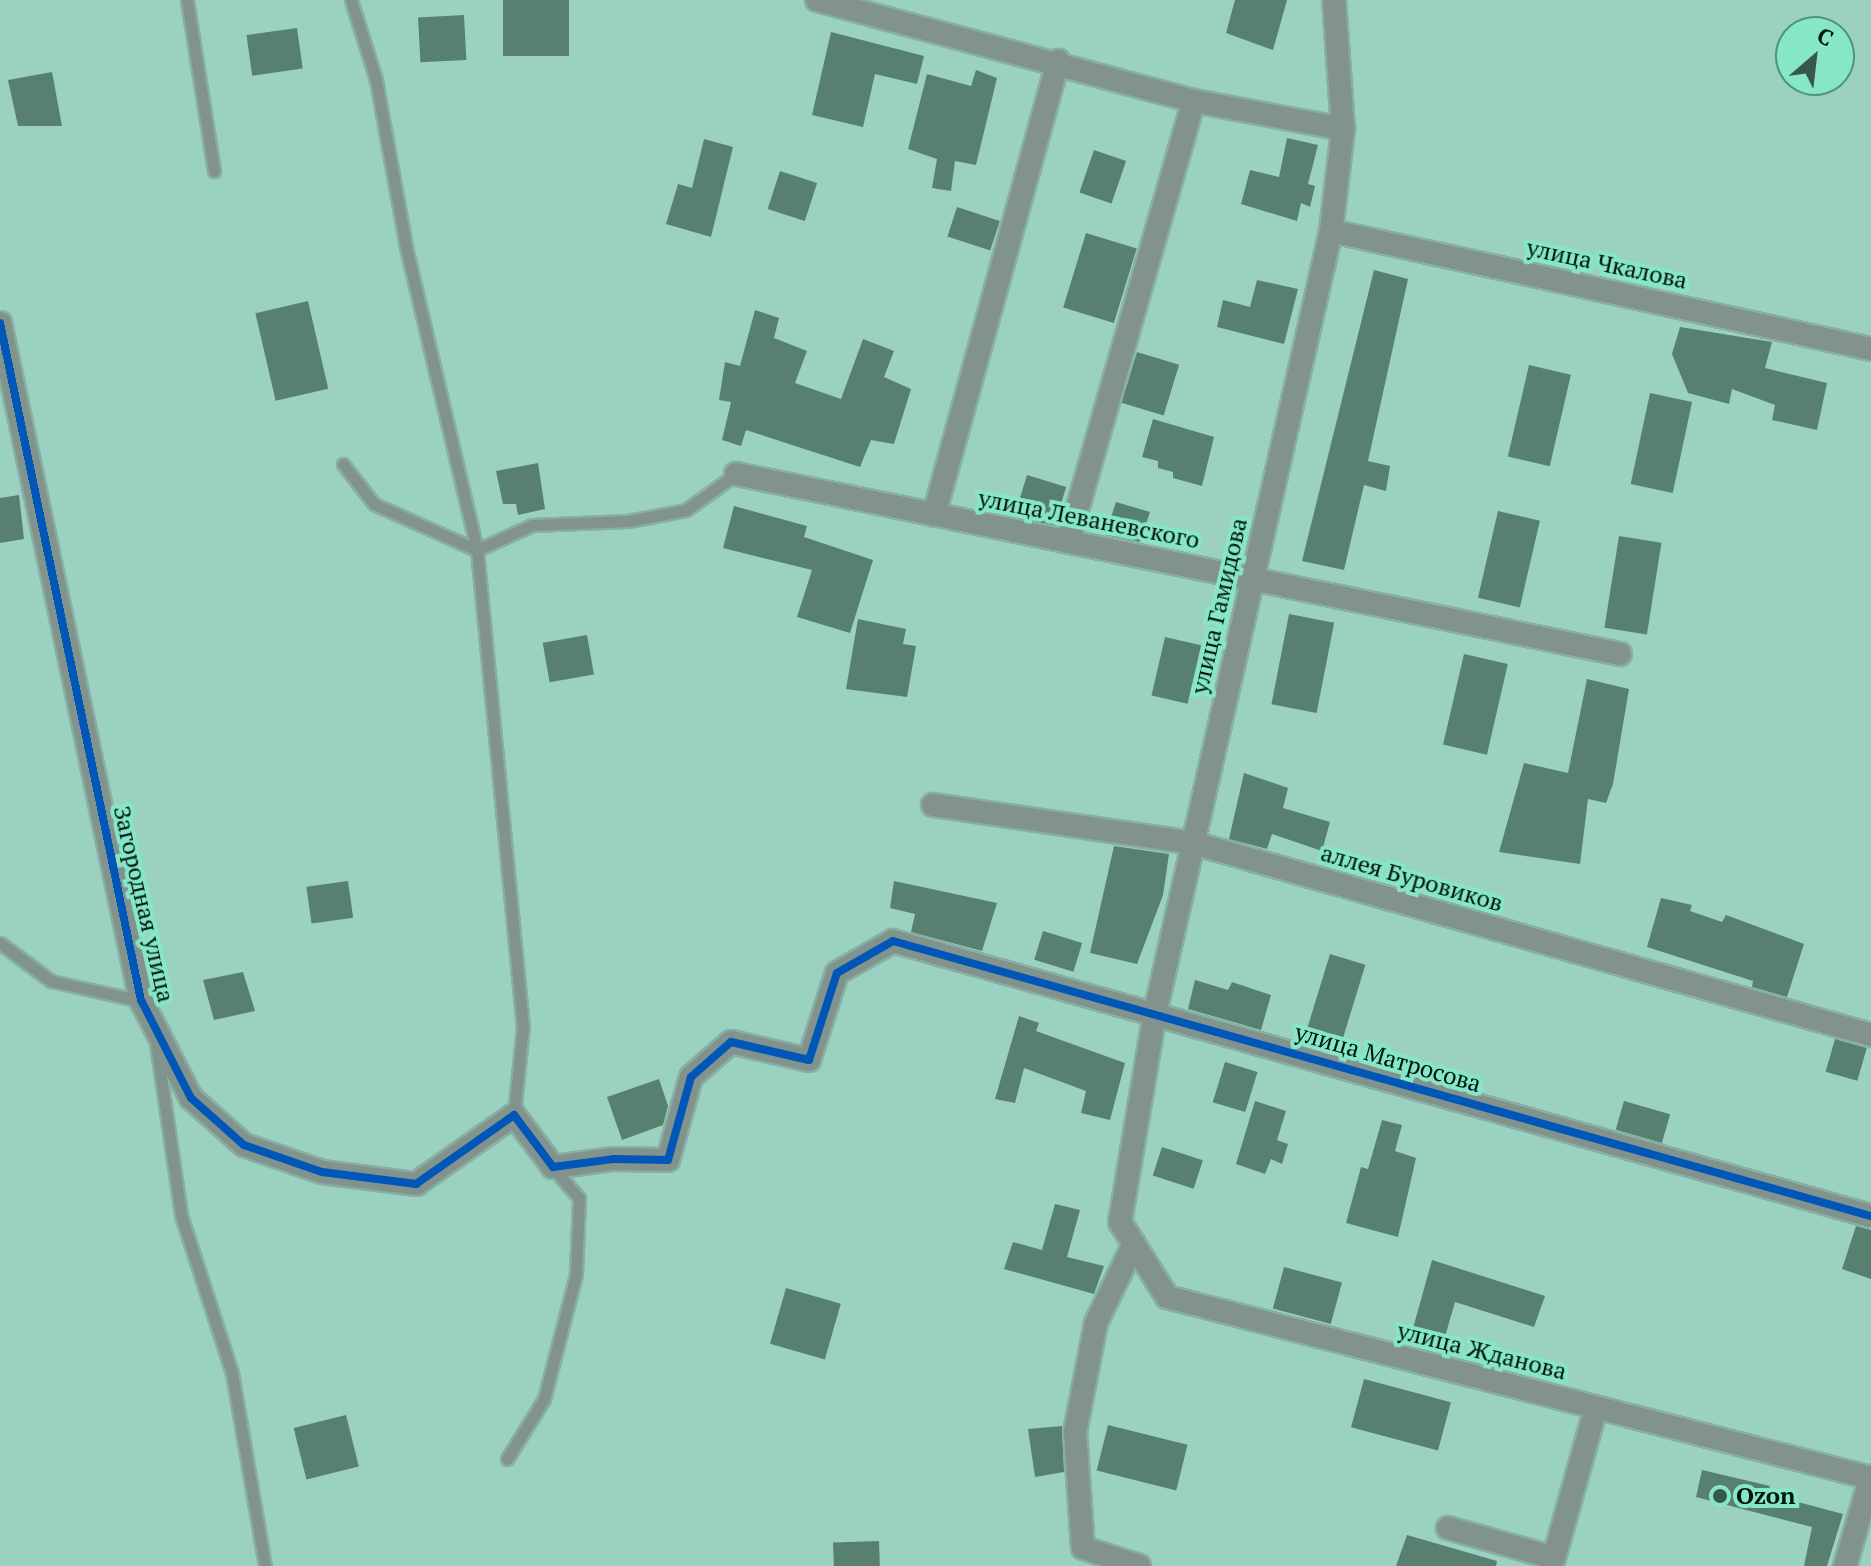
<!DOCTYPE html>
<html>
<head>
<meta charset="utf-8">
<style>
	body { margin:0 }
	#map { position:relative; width:1871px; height:1566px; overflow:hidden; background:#9bd1c0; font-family:"PT Serif",serif }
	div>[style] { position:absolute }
	.building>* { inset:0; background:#588070; transform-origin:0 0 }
	.roads { filter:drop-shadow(2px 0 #87afa2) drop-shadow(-2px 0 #87afa2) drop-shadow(0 2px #87afa2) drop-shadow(0 -2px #87afa2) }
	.lane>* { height:11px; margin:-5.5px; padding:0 5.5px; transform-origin:5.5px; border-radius:5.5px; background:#82938d }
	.street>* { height:22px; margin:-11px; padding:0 11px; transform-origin:11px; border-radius:11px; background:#82938d }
	.cycleway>* { height:8px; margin:-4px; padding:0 4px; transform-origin:4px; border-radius:4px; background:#0057b8 }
	.dots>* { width:22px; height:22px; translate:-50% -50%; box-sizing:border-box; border:4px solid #85e7c8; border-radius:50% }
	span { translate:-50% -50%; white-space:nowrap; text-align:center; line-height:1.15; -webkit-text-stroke:8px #85e7c8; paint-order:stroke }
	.street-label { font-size:24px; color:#02150f }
	.poi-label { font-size:24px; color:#02150f; font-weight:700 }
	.left { translate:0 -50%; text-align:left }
	.north { position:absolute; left:1775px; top:16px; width:80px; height:80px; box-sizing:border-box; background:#85e7c8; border:2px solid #51937e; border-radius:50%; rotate:28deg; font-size:22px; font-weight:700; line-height:32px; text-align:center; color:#02150f }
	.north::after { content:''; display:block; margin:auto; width:28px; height:36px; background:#38574d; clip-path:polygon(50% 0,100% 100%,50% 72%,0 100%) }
</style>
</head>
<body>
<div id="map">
	<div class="building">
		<div style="left:503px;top:0;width:66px;height:56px"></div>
		<div style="clip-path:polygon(1235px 0,1287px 0,1273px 50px,1226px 33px)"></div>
		<div style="left:464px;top:15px;width:45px;height:46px;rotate:87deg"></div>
		<div style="left:297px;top:28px;width:41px;height:51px;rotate:82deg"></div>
		<div style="clip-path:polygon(831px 32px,924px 56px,917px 84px,875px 74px,863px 127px,812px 115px)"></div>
		<div style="clip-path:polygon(976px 70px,997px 78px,976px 165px,955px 161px,951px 191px,932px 188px,937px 159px,908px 149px,927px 74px,971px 86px)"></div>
		<div style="clip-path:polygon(52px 72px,62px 126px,18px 126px,8px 80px)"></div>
		<div style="clip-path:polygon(1287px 138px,1318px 145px,1308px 184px,1315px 186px,1310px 207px,1301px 203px,1297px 221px,1241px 204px,1250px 170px,1279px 177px)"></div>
		<div style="clip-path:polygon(704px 139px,733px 147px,711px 237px,666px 224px,678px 184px,692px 188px)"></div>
		<div style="left:1094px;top:150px;width:34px;height:45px;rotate:19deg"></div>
		<div style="left:780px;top:171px;width:39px;height:40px;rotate:18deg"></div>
		<div style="left:957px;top:207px;width:45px;height:31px;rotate:18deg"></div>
		<div style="left:1086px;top:233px;width:53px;height:78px;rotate:17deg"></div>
		<div style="clip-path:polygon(1374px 270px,1408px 279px,1368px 461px,1390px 466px,1386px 491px,1364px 485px,1344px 570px,1302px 561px)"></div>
		<div style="clip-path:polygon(1257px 280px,1298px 289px,1284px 344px,1217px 327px,1223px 300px,1250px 307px)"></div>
		<div style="left:308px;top:301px;width:90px;height:54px;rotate:77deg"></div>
		<div style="clip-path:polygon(755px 310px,779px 318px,774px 338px,807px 351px,795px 383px,841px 399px,863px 339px,894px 351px,884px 377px,911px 389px,894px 444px,871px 440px,860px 467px,746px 430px,741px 446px,722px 440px,731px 402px,719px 400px,725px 362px,740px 366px)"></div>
		<div style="clip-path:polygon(1680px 327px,1772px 342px,1765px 368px,1827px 383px,1817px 430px,1772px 420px,1775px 405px,1732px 389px,1729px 404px,1688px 393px,1672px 354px)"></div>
		<div style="left:1137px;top:352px;width:44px;height:53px;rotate:17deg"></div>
		<div style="left:1529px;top:365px;width:43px;height:94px;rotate:13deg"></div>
		<div style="left:1650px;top:393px;width:43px;height:93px;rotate:12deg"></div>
		<div style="clip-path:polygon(1153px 419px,1214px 437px,1202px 486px,1173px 478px,1173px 472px,1158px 468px,1158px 461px,1142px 457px)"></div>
		<div style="clip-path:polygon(538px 463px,545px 509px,518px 515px,516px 504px,503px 504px,496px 471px)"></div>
		<div style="left:1027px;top:475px;width:41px;height:42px;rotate:17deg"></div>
		<div style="clip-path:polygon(19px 495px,24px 539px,0 543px,0 498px)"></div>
		<div style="clip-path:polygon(1116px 502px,1150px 512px,1140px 542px,1105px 535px)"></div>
		<div style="clip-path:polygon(734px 506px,807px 526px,804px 537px,873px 560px,850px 633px,797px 617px,812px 570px,723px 548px)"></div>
		<div style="left:1498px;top:511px;width:43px;height:89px;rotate:13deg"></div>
		<div style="left:1619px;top:536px;width:43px;height:93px;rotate:9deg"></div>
		<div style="left:1289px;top:614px;width:46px;height:92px;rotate:11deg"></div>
		<div style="clip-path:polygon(858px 619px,906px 629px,903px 644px,916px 646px,907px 697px,846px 689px)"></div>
		<div style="left:587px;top:635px;width:40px;height:45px;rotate:80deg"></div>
		<div style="left:1165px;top:637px;width:37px;height:60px;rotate:13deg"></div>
		<div style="left:1464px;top:654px;width:45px;height:93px;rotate:13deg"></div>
		<div style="clip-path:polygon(1587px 679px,1629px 689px,1613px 784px,1606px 803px,1588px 799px,1580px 864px,1499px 852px,1524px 763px,1568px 773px)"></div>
		<div style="clip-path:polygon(1244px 773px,1288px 788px,1283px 808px,1330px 822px,1322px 851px,1272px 834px,1267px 849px,1229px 839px)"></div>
		<div style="clip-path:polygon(1114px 846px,1169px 854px,1163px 895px,1137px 964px,1090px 953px)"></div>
		<div style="left:348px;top:881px;width:37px;height:42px;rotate:82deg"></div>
		<div style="clip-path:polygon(894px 881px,997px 903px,982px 951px,911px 932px,915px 914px,890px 908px)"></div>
		<div style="clip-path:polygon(1661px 898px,1692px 905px,1690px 911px,1722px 922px,1726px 915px,1804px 944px,1787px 997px,1752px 987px,1753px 981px,1647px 947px)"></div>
		<div style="left:1043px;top:931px;width:41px;height:30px;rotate:17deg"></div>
		<div style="left:1330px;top:954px;width:37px;height:77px;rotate:17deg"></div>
		<div style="clip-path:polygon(243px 972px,255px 1011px,214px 1020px,203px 980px)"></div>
		<div style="clip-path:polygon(1195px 980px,1228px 990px,1232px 982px,1271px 995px,1261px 1030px,1188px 1009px)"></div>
		<div style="clip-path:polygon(1019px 1016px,1039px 1023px,1036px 1031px,1125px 1063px,1110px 1120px,1081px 1113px,1086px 1091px,1024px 1068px,1015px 1103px,995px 1099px)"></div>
		<div style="left:1835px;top:1039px;width:33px;height:34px;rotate:16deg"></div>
		<div style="left:1225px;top:1062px;width:34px;height:42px;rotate:17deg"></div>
		<div style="clip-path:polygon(659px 1079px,668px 1106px,663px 1125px,622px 1140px,607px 1097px)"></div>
		<div style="clip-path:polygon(1255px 1101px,1286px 1111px,1277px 1140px,1288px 1144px,1282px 1164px,1271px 1159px,1265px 1174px,1236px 1164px)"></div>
		<div style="left:1624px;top:1101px;width:48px;height:30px;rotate:16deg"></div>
		<div style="clip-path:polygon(1382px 1120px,1402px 1125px,1395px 1151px,1416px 1158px,1398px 1237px,1346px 1223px,1361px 1167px,1368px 1169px)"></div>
		<div style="left:1162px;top:1147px;width:43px;height:30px;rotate:18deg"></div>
		<div style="clip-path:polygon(1055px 1204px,1080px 1210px,1067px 1257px,1104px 1266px,1094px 1294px,1004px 1269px,1013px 1242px,1042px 1250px)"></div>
		<div style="clip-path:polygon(1856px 1226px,1871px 1230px,1871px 1279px,1842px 1269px)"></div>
		<div style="clip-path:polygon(1432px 1260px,1545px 1296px,1534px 1327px,1455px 1302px,1442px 1347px,1410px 1339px)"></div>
		<div style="left:1284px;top:1267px;width:60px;height:43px;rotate:15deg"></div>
		<div style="left:786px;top:1288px;width:57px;height:58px;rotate:16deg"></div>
		<div style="left:1364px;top:1379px;width:90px;height:50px;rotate:15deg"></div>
		<div style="left:346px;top:1415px;width:53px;height:54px;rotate:76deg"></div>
		<div style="left:1108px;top:1425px;width:82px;height:47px;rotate:14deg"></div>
		<div style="clip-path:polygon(1062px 1426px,1064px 1472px,1035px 1477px,1028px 1429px)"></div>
		<div style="clip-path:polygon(1702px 1470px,1770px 1486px,1768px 1494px,1843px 1514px,1827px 1566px,1804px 1566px,1812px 1527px,1696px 1497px)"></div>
		<div style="clip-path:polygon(1407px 1535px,1497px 1561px,1496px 1566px,1396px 1566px)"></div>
		<div style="left:879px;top:1541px;width:25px;height:46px;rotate:88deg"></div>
	</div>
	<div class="roads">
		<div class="lane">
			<div style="left:187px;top:0;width:173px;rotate:81deg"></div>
			<div style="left:351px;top:0;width:84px;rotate:72.6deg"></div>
			<div style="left:376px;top:80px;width:170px;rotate:79.8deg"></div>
			<div style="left:406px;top:247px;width:311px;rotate:76.8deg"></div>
			<div style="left:477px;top:550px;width:478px;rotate:84.5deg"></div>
			<div style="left:523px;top:1026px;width:89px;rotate:95.8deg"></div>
			<div style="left:343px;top:464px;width:51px;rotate:52.2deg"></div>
			<div style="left:374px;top:504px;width:113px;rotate:24.1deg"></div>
			<div style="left:477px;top:550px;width:60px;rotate:-24.4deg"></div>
			<div style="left:532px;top:525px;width:96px;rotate:-2.4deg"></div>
			<div style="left:628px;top:521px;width:59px;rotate:-10.7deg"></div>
			<div style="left:686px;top:510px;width:62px;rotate:-35.8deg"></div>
			<div style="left:0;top:943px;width:64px;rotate:36.7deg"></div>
			<div style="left:51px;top:981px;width:92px;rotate:12.5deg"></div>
			<div style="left:156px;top:1043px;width:174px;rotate:81.7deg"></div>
			<div style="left:181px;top:1215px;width:166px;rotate:72.1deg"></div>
			<div style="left:232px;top:1373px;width:196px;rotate:80.3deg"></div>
			<div style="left:507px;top:1459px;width:70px;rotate:-58.3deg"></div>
			<div style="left:544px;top:1399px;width:129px;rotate:-75.6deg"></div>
			<div style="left:576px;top:1274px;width:76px;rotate:-87.7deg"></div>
			<div style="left:579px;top:1198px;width:40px;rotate:-131deg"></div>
		</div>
		<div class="street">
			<div style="left:817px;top:0;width:390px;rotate:15deg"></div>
			<div style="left:1194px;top:101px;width:152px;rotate:10.6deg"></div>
			<div style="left:1334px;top:0;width:129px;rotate:86deg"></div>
			<div style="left:1343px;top:129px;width:103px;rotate:96.7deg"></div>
			<div style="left:1331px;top:231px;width:802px;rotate:102.68deg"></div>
			<div style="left:1155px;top:1013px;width:212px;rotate:99.5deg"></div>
			<div style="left:1120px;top:1222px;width:89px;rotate:57.9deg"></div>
			<div style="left:1167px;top:1297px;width:727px;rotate:14.42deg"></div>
			<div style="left:1331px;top:231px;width:553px;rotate:12.33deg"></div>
			<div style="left:0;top:323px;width:692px;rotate:78.24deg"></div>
			<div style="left:141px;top:1000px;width:110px;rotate:63deg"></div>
			<div style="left:191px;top:1098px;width:71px;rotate:41.6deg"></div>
			<div style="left:244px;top:1145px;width:83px;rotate:19.1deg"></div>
			<div style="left:322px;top:1172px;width:95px;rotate:7.3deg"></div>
			<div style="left:416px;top:1184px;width:120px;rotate:-35.1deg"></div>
			<div style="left:514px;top:1115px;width:65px;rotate:53.1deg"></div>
			<div style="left:553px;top:1167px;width:62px;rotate:-7.5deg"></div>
			<div style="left:614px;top:1159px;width:54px;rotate:1.1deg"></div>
			<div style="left:668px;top:1160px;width:86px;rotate:-74.5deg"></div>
			<div style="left:691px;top:1077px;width:53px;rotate:-41.2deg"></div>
			<div style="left:731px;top:1042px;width:80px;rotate:13deg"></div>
			<div style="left:809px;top:1060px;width:91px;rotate:-72.2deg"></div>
			<div style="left:837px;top:973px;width:64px;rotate:-29.7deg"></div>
			<div style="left:893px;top:941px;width:1016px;rotate:15.71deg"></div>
			<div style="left:736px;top:474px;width:902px;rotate:11.51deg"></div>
			<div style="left:934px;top:515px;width:471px;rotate:-74.7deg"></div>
			<div style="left:1068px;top:542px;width:459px;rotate:-74.1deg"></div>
			<div style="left:933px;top:805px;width:263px;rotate:8.3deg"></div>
			<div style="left:1193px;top:843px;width:705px;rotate:15.81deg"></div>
			<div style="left:1134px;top:1244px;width:88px;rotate:115.7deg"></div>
			<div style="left:1096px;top:1323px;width:111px;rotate:100.9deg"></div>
			<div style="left:1075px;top:1432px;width:116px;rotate:86.1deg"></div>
			<div style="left:1083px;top:1548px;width:59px;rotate:17.8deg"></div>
			<div style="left:1448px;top:1528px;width:110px;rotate:15.8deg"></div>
			<div style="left:1554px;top:1558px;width:156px;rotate:-74.4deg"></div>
			<div style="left:1845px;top:1566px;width:93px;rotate:-73.7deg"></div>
		</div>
	</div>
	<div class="cycleway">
		<div style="left:0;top:323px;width:692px;rotate:78.24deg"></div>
		<div style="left:141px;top:1000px;width:110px;rotate:63deg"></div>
		<div style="left:191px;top:1098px;width:71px;rotate:41.6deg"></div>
		<div style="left:244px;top:1145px;width:83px;rotate:19.1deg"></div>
		<div style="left:322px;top:1172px;width:95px;rotate:7.3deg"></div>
		<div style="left:416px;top:1184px;width:120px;rotate:-35.1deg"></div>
		<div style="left:514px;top:1115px;width:65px;rotate:53.1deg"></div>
		<div style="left:553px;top:1167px;width:62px;rotate:-7.5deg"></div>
		<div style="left:614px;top:1159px;width:54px;rotate:1.1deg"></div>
		<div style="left:668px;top:1160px;width:86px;rotate:-74.5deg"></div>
		<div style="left:691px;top:1077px;width:53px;rotate:-41.2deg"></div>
		<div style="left:731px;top:1042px;width:80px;rotate:13deg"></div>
		<div style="left:809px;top:1060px;width:91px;rotate:-72.2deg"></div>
		<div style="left:837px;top:973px;width:64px;rotate:-29.7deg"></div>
		<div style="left:893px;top:941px;width:1016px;rotate:15.71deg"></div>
	</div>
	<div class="dots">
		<div style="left:1720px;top:1496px;background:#38574d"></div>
	</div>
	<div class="street-label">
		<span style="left:1607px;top:264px;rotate:12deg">улица Чкалова</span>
		<span style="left:1089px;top:519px;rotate:11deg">улица Леваневского</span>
		<span style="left:1219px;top:606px;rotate:-77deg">улица Гамидова</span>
		<span style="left:1412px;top:878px;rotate:16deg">аллея Буровиков</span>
		<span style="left:144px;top:904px;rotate:77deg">Загородная улица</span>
		<span style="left:1388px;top:1058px;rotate:16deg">улица Матросова</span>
		<span style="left:1482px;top:1351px;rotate:14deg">улица Жданова</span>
	</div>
	<div class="poi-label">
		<span class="left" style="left:1736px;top:1496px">Ozon</span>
	</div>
	<div class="north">С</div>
</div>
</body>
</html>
